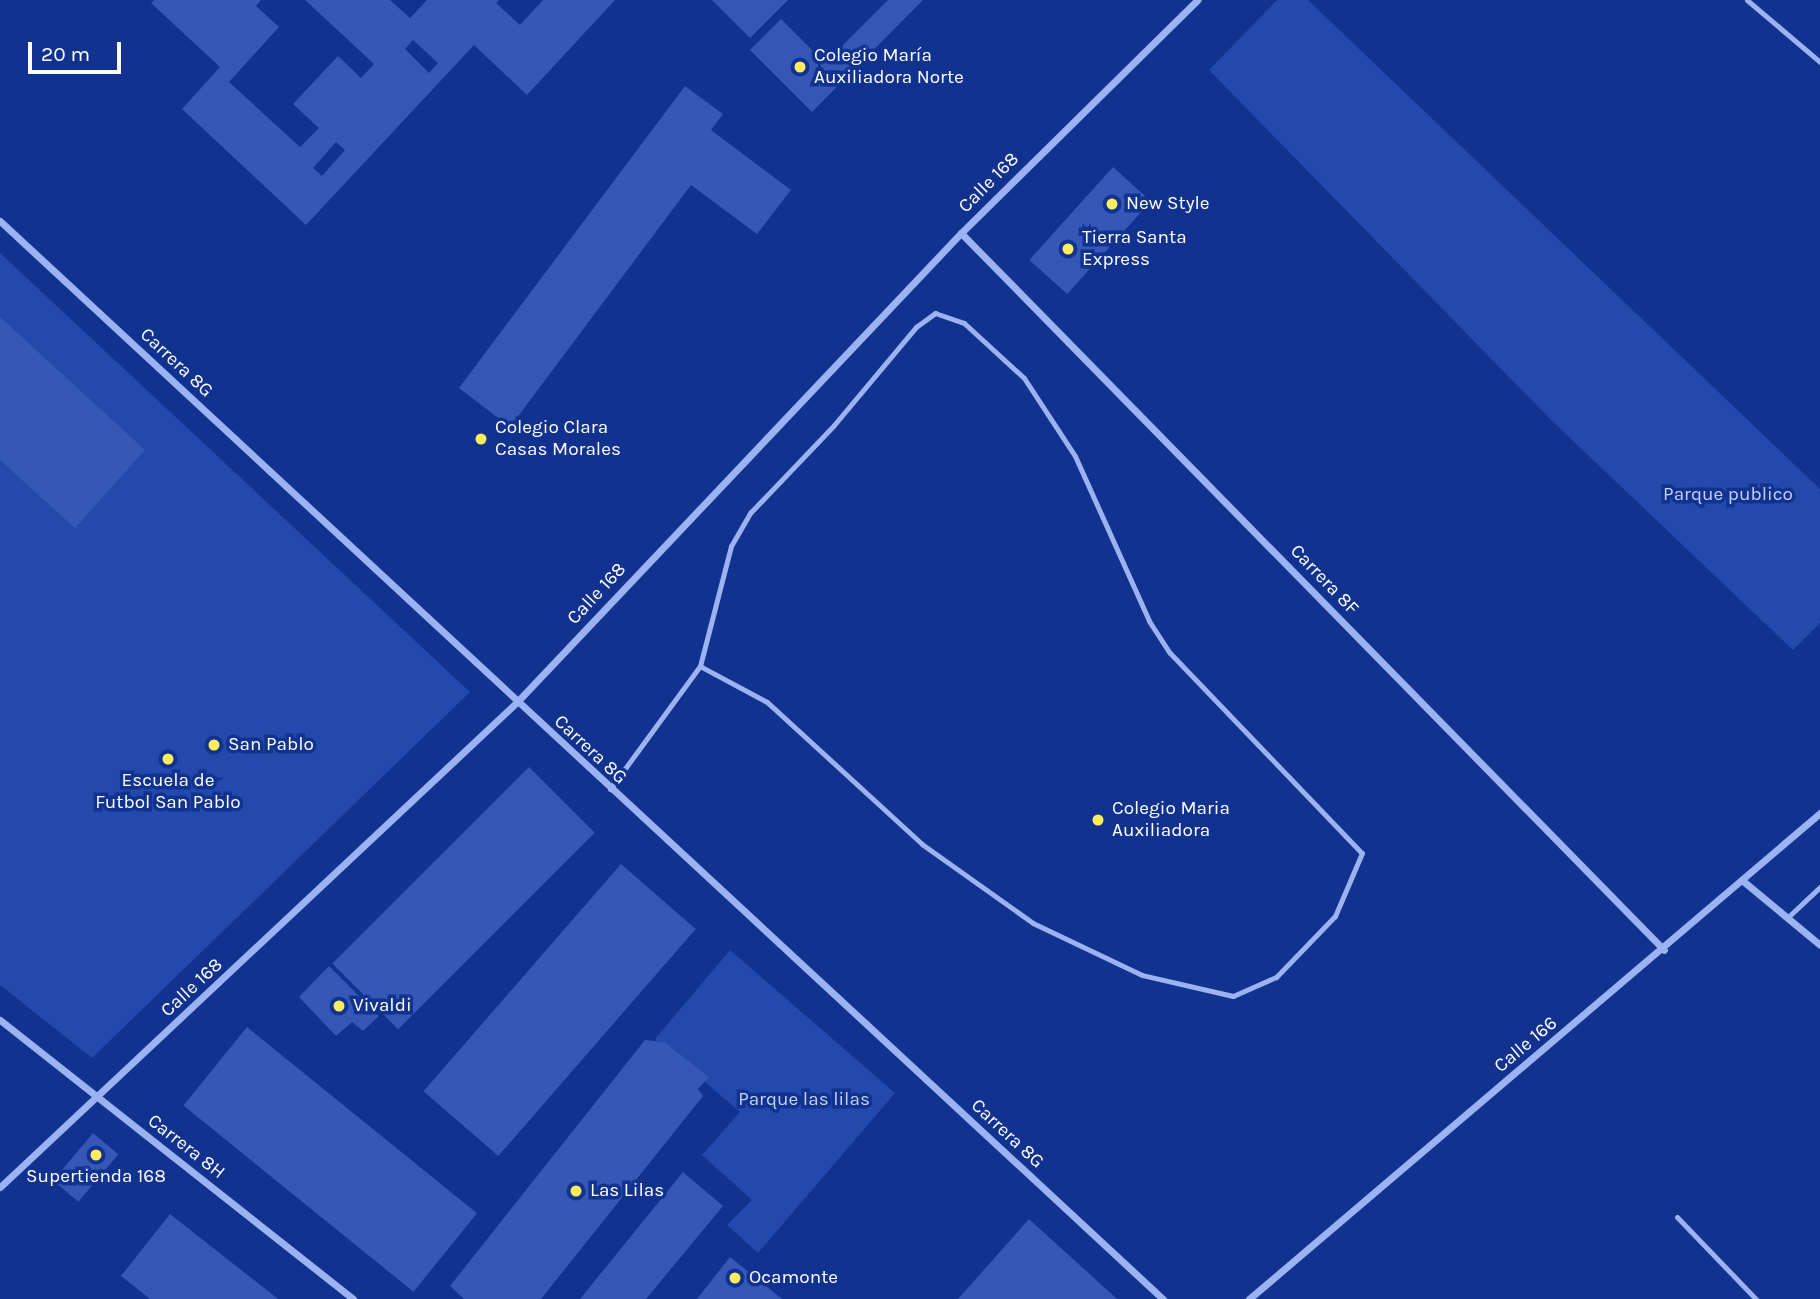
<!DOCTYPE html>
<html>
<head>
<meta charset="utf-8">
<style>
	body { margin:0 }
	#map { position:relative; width:1820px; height:1299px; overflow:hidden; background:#11328e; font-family:Karla,sans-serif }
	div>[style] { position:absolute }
	.green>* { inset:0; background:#2349ad }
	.building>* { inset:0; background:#3558b6; transform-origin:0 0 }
	.service>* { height:5px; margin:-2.5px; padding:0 2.5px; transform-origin:2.5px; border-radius:2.5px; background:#9bb3f2 }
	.minor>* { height:7px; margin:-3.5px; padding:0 3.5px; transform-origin:3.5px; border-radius:3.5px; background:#9bb3f2 }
	.dots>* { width:19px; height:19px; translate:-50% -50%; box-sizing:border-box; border:4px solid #11328e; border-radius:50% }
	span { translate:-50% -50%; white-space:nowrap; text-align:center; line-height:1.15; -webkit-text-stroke:7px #11328e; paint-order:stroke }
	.poi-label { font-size:19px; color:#fff }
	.left { translate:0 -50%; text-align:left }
	.street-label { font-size:19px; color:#fff }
	.park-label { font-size:19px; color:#c2d2fd }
	.scale { position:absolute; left:28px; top:42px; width:93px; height:32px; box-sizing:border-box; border:4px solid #fff; border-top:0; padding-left:9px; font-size:21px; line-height:24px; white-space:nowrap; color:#fff; -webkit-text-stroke:5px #11328e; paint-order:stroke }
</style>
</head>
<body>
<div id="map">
	<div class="green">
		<div style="clip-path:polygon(1277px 0,1308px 0,1820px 489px,1820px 623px,1793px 650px,1551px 420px,1209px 70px)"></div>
		<div style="clip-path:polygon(0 253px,470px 692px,92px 1058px,0 985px)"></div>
		<div style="clip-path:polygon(730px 950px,895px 1093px,758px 1253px,727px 1225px,752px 1200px,702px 1155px,740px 1112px,655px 1039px)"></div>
	</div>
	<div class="building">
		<div style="clip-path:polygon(evenodd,154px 0,261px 0,256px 6px,279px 27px,229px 82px,300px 147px,319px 128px,293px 104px,338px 56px,361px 78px,374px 64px,305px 0,390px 0,410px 18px,427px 0,499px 0,496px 3px,520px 25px,543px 0,615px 0,527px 95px,474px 45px,306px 225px,182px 109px,220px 67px,151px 3px,154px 0,413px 40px,438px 63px,429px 73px,405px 49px,413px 40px,154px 0,336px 142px,345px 150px,322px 176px,313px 168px,336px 142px)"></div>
		<div style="clip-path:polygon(712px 0,788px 0,750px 38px)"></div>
		<div style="clip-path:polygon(888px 0,923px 0,812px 112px,750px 50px,781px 19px,825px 63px)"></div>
		<div style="clip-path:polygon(685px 86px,723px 114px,711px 130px,791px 190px,757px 234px,691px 185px,510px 427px,459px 388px)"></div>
		<div style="left:1113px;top:167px;width:51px;height:125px;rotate:42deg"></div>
		<div style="clip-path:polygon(0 317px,145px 450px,75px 528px,0 460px)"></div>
		<div style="left:529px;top:767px;width:93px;height:278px;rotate:45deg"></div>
		<div style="left:621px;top:864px;width:99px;height:301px;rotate:41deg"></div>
		<div style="clip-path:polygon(329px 966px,379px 1016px,363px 1031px,352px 1022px,336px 1036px,299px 997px)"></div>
		<div style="left:247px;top:1027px;width:296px;height:101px;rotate:39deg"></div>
		<div style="clip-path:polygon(645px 1040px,664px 1042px,709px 1077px,698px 1089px,703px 1096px,541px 1299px,464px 1299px,450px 1286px)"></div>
		<div style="left:93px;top:1133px;width:33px;height:62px;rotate:40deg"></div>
		<div style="clip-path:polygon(683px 1172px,723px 1206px,646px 1299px,580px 1299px)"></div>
		<div style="clip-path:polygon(170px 1214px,278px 1299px,150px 1299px,121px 1276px)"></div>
		<div style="clip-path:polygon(1029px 1219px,1117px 1299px,958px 1299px)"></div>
		<div style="clip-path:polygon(730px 1257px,782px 1299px,697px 1299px)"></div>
	</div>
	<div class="service">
		<div style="left:1747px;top:0;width:96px;rotate:40.3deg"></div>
		<div style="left:610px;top:789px;width:152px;rotate:-53.8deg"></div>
		<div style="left:700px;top:666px;width:124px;rotate:-75.5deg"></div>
		<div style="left:731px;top:546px;width:39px;rotate:-60deg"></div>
		<div style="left:751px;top:512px;width:120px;rotate:-46.3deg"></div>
		<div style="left:834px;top:425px;width:128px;rotate:-50.1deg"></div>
		<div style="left:916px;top:327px;width:24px;rotate:-36deg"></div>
		<div style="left:935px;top:313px;width:31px;rotate:19deg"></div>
		<div style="left:964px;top:323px;width:81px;rotate:42.5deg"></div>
		<div style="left:1024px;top:378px;width:93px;rotate:56.8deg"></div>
		<div style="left:1075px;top:456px;width:181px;rotate:65.8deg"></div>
		<div style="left:1149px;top:621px;width:38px;rotate:57deg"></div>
		<div style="left:1170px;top:653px;width:277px;rotate:46.2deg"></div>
		<div style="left:1362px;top:853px;width:69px;rotate:113.2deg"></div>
		<div style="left:1335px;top:916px;width:85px;rotate:134deg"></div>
		<div style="left:1276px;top:977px;width:47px;rotate:156.2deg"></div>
		<div style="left:1233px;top:996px;width:93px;rotate:-167deg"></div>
		<div style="left:1142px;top:975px;width:121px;rotate:-154.5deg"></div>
		<div style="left:1033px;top:923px;width:136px;rotate:-144.6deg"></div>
		<div style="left:922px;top:844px;width:210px;rotate:-137.5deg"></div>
		<div style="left:767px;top:702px;width:76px;rotate:-151.8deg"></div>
		<div style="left:1787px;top:918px;width:45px;rotate:-43.2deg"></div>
		<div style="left:1677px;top:1217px;width:114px;rotate:46.1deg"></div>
	</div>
	<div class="minor">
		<div style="left:0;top:221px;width:1586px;rotate:42.83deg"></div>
		<div style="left:961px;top:233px;width:1004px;rotate:45.56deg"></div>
		<div style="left:1743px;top:881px;width:100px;rotate:39.7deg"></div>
		<div style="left:0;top:1020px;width:450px;rotate:38.3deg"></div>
		<div style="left:0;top:1187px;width:707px;rotate:-43.17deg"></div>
		<div style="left:516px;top:703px;width:647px;rotate:-46.57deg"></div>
		<div style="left:961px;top:233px;width:332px;rotate:-44.6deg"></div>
		<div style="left:1249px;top:1299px;width:750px;rotate:-40.4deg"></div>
	</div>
	<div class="dots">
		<div style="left:800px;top:67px;background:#ffed5c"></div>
		<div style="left:1112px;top:204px;background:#ffed5c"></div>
		<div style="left:1068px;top:249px;background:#ffed5c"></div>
		<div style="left:481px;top:439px;background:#ffed5c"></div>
		<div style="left:214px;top:745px;background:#ffed5c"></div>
		<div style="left:168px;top:759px;background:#ffed5c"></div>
		<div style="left:1098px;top:820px;background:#ffed5c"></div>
		<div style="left:339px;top:1006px;background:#ffed5c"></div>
		<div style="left:96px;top:1155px;background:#ffed5c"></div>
		<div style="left:576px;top:1191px;background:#ffed5c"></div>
		<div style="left:735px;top:1278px;background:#ffed5c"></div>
	</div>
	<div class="poi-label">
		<span class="left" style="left:814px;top:67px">Colegio María<br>Auxiliadora Norte</span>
		<span class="left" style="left:1126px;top:204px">New Style</span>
		<span class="left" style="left:1082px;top:249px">Tierra Santa<br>Express</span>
		<span class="left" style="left:495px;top:439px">Colegio Clara<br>Casas Morales</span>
		<span class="left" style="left:228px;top:745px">San Pablo</span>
		<span style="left:168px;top:792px">Escuela de<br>Futbol San Pablo</span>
		<span class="left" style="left:1112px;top:820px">Colegio Maria<br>Auxiliadora</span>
		<span class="left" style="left:353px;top:1006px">Vivaldi</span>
		<span style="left:96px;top:1177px">Supertienda 168</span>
		<span class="left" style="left:590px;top:1191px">Las Lilas</span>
		<span class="left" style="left:749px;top:1278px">Ocamonte</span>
	</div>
	<div class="street-label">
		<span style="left:989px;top:183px;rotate:-45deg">Calle 168</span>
		<span style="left:176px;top:363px;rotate:43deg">Carrera 8G</span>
		<span style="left:1324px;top:580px;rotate:46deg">Carrera 8F</span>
		<span style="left:597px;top:594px;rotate:-47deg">Calle 168</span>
		<span style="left:590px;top:750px;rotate:43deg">Carrera 8G</span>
		<span style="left:192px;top:988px;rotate:-43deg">Calle 168</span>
		<span style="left:1526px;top:1045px;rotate:-40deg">Calle 166</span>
		<span style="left:1007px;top:1134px;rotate:43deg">Carrera 8G</span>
		<span style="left:186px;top:1147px;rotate:38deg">Carrera 8H</span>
	</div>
	<div class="park-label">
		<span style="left:1728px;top:495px">Parque publico</span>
		<span style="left:804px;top:1100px">Parque las lilas</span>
	</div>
	<div class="scale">20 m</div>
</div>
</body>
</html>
